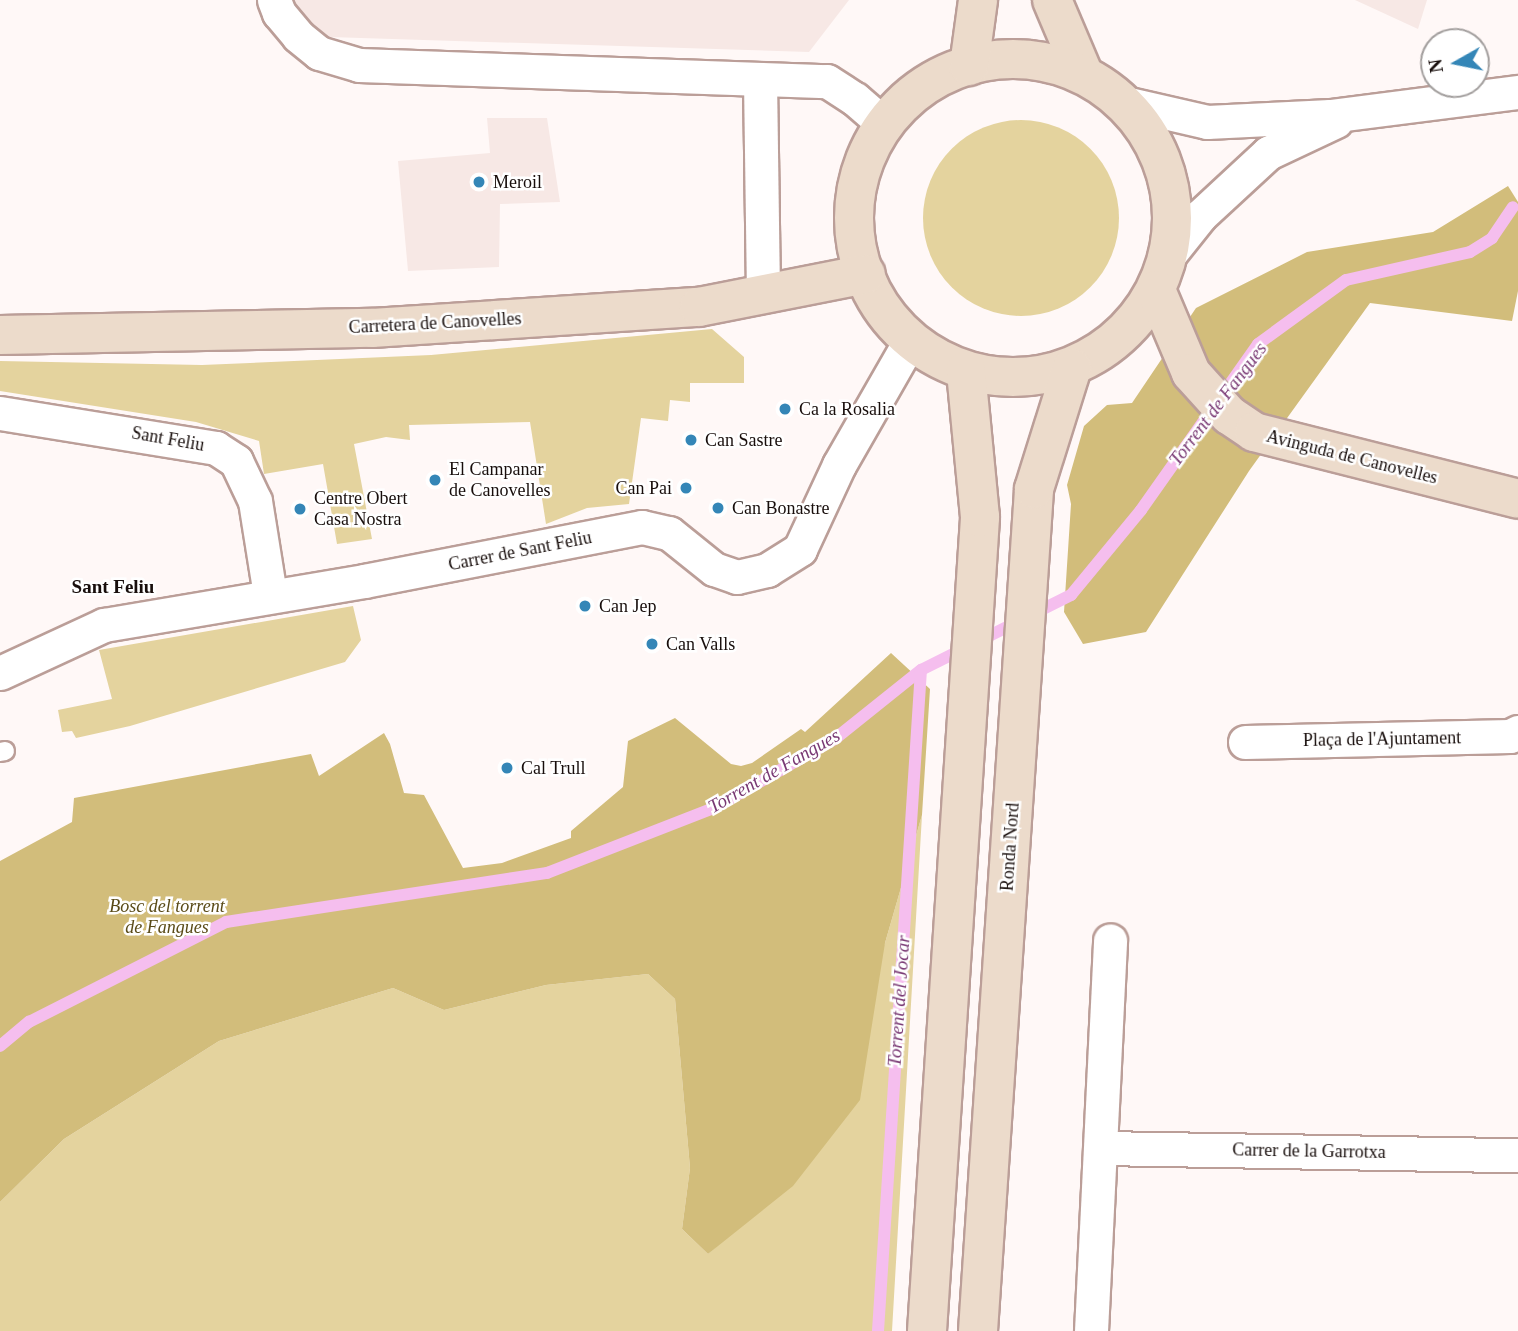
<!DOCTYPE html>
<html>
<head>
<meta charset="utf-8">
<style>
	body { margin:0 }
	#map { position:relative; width:1518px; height:1331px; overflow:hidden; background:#fff8f7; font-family:Georgia,serif }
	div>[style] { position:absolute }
	.built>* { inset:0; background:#f7e8e5 }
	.green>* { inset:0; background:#e4d39e }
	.round { border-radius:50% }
	.forest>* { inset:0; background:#d2bd7b }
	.stream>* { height:12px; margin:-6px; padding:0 6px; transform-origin:6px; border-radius:6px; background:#f5beee }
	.roads { filter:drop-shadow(2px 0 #bb9e98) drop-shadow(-2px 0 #bb9e98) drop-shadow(0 2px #bb9e98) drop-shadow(0 -2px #bb9e98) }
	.lane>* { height:18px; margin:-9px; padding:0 9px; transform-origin:9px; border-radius:9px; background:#fff }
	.street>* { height:33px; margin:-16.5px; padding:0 16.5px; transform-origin:16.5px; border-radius:16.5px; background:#fff }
	.secondary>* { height:38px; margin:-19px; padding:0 19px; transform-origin:19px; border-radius:19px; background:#ecdbcb }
	.secondary>.ring { margin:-19px; padding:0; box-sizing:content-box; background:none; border:38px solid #ecdbcb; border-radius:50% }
	.dots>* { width:19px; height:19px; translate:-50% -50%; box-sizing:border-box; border:4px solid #fff; border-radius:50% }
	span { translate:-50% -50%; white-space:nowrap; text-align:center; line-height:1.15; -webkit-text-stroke:5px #fff; paint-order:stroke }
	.poi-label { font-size:18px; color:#180e0c }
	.left { translate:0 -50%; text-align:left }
	.right { translate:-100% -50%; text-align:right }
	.street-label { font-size:18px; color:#180e0c }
	.park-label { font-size:18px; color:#5a4b18; font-style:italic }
	.water-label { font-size:19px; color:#793974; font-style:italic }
	.neighbourhood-label { font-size:19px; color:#180e0c; font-weight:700 }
	.north { position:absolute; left:1420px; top:28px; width:70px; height:70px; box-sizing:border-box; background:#fff; border:2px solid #a39f9e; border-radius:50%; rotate:261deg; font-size:19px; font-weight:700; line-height:28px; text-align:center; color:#180e0c }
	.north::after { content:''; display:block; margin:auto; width:24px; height:32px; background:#3486b7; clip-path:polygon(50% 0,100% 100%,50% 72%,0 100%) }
</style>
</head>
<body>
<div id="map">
	<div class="built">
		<div style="clip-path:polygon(289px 0,849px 0,809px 52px,298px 36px)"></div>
		<div style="clip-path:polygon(1355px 0,1427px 0,1418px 29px)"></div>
		<div style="clip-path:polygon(487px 118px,547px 118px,560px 202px,500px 204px,499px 267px,408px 271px,398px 161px,490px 153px)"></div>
	</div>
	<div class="green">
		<div class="round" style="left:923px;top:120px;width:196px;height:196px"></div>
		<div style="clip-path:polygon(712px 329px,744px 357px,744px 383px,690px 383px,690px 402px,670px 400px,668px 421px,641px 418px,629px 504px,587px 508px,546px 524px,530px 422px,409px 425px,410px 440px,386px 437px,354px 444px,372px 539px,337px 544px,323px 464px,264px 474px,259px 441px,196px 422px,0 391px,0 361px,202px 365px,431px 355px)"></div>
		<div style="clip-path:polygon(353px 606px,361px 640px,345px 662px,130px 726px,76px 738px,72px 731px,62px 732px,58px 710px,112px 699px,99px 650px)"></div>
		<div style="clip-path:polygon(922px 815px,892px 1331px,0 1331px,0 1202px,64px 1139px,219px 1041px,393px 988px,444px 1010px,546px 985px,648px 974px,675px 999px,690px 1168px,682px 1229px,708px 1254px,748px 1219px,885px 943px)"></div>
	</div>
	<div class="forest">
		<div style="clip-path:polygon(1508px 186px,1518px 202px,1518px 291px,1512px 321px,1370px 303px,1249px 471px,1146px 632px,1083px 644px,1064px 612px,1071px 504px,1067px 485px,1084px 426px,1107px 405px,1132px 403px,1196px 308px,1307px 252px,1433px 232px)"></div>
		<div style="clip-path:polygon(891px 653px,930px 689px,922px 815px,885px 943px,860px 1100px,793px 1186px,708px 1254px,682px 1229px,690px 1168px,675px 999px,648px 974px,546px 985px,444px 1010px,393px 988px,219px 1041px,64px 1139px,0 1202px,0 861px,72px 822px,74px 798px,311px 754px,319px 776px,384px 733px,390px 744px,404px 793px,424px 795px,463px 868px,502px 863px,571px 838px,571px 831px,623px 787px,628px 741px,675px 718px,731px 764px,741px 766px,752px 763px,801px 729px,805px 732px)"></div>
	</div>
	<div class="stream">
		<div style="left:0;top:1046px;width:38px;rotate:-40deg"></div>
		<div style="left:29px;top:1022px;width:221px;rotate:-26.9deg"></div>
		<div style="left:226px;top:922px;width:325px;rotate:-8.7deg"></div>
		<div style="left:547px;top:873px;width:179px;rotate:-21.3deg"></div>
		<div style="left:714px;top:808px;width:141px;rotate:-29.8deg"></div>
		<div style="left:836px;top:738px;width:109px;rotate:-38.7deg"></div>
		<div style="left:921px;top:670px;width:168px;rotate:-26.6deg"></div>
		<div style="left:1071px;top:595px;width:110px;rotate:-50.5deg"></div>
		<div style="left:1141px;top:510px;width:203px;rotate:-54.8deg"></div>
		<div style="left:1258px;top:344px;width:109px;rotate:-36deg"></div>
		<div style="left:1346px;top:280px;width:127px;rotate:-12.7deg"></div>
		<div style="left:1470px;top:252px;width:26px;rotate:-32deg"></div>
		<div style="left:1492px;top:238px;width:37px;rotate:-56deg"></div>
		<div style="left:878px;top:1331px;width:662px;rotate:-86.28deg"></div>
	</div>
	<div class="roads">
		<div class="lane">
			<div style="left:0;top:752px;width:5px;rotate:-11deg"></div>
		</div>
		<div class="street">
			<div style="left:274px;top:0;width:14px;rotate:69deg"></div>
			<div style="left:279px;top:13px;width:30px;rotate:50deg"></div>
			<div style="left:298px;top:36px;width:27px;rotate:39deg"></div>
			<div style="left:319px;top:53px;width:42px;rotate:16.7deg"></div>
			<div style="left:359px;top:65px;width:468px;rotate:2deg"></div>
			<div style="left:827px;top:81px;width:33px;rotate:33deg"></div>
			<div style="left:855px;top:99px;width:40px;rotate:41deg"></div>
			<div style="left:760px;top:79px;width:216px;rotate:89.2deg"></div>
			<div style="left:1125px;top:103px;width:84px;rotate:13deg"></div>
			<div style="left:1207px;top:122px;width:123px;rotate:-2.8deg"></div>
			<div style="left:1330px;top:116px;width:190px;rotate:-7.3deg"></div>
			<div style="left:1169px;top:255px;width:50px;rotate:-51.5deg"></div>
			<div style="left:1200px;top:216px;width:93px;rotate:-42.8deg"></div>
			<div style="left:1268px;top:153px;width:75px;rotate:-25.2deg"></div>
			<div style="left:0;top:413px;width:219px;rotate:9.2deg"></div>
			<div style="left:216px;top:448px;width:24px;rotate:33deg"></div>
			<div style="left:236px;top:461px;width:44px;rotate:64.6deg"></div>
			<div style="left:255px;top:501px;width:95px;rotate:80.9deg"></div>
			<div style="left:0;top:673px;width:115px;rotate:-24.8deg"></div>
			<div style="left:104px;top:625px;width:264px;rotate:-9.6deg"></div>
			<div style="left:364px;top:581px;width:283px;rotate:-11deg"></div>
			<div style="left:642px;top:527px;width:28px;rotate:13deg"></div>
			<div style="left:669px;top:533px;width:58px;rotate:38.7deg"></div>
			<div style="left:714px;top:569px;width:24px;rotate:19deg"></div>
			<div style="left:737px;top:577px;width:31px;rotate:-13deg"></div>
			<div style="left:767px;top:570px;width:39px;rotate:-32deg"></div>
			<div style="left:800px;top:549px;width:93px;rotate:-65.1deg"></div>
			<div style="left:839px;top:465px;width:141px;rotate:-60.2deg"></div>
			<div style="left:1245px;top:742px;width:265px;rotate:-1.3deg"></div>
			<div style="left:1510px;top:736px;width:9px;rotate:-27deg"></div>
			<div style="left:1101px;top:1148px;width:417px;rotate:1deg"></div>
			<div style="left:1091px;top:1331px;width:391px;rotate:-87.2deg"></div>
		</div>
		<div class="secondary">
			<div style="left:1052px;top:0;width:79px;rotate:67deg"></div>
			<div class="ring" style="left:854px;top:59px;width:280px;height:280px"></div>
			<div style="left:969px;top:66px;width:67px;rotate:-82.2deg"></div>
			<div style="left:1156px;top:290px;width:90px;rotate:67.1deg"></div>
			<div style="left:1191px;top:373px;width:57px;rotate:47.9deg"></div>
			<div style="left:1229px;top:415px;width:30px;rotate:34deg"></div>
			<div style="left:1254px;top:432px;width:272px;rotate:14.2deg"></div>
			<div style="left:0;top:335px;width:372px;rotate:-1.1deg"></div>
			<div style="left:372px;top:328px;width:328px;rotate:-3.7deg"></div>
			<div style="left:699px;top:307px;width:170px;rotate:-11.2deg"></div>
			<div style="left:927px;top:1331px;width:816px;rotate:-86.27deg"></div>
			<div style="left:980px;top:517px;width:147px;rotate:-95.5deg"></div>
			<div style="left:978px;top:1331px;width:844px;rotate:-86.19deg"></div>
			<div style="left:1034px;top:489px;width:127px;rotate:-72.6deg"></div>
		</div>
	</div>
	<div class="dots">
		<div style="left:479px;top:182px;background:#3486b7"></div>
		<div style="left:785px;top:409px;background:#3486b7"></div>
		<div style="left:691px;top:440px;background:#3486b7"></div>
		<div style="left:435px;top:480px;background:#3486b7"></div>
		<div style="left:686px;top:488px;background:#3486b7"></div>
		<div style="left:718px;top:508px;background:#3486b7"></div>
		<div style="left:300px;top:509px;background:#3486b7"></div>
		<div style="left:585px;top:606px;background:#3486b7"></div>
		<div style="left:652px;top:644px;background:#3486b7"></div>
		<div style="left:507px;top:768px;background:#3486b7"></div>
	</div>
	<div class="poi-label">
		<span class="left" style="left:493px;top:182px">Meroil</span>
		<span class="left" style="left:799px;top:409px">Ca la Rosalia</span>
		<span class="left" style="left:705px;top:440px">Can Sastre</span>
		<span class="left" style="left:449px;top:480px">El Campanar<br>de Canovelles</span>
		<span class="right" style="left:672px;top:488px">Can Pai</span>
		<span class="left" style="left:314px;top:509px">Centre Obert<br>Casa Nostra</span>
		<span class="left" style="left:732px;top:508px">Can Bonastre</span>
		<span class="left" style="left:599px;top:606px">Can Jep</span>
		<span class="left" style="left:666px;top:644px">Can Valls</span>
		<span class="left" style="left:521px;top:768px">Cal Trull</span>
	</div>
	<div class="street-label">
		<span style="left:435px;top:323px;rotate:-3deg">Carretera de Canovelles</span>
		<span style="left:168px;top:439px;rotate:10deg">Sant Feliu</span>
		<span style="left:1352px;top:457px;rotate:14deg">Avinguda de Canovelles</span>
		<span style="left:520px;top:551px;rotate:-11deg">Carrer de Sant Feliu</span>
		<span style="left:1382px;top:739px;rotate:-1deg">Plaça de l'Ajuntament</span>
		<span style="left:1010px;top:847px;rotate:-86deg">Ronda Nord</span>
		<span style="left:1309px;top:1151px;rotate:1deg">Carrer de la Garrotxa</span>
	</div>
	<div class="park-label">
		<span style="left:167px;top:917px">Bosc del torrent<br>de Fangues</span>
	</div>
	<div class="water-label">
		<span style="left:1218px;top:404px;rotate:-53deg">Torrent de Fangues</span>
		<span style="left:774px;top:771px;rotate:-30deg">Torrent de Fangues</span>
		<span style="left:899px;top:1001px;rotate:-86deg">Torrent del Jocar</span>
	</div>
	<div class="neighbourhood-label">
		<span style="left:113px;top:587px">Sant Feliu</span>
	</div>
	<div class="north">N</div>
</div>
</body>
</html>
